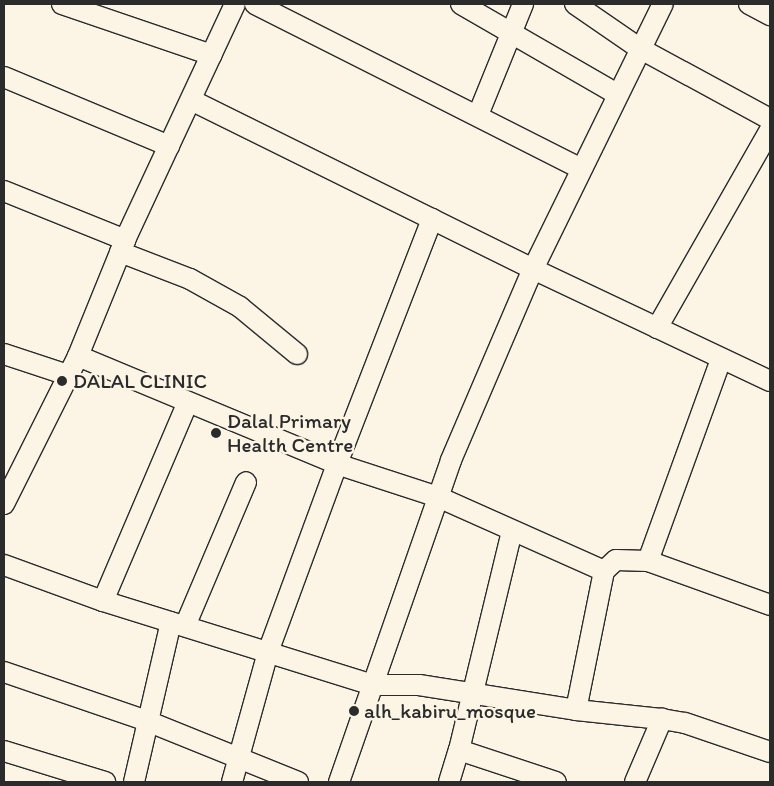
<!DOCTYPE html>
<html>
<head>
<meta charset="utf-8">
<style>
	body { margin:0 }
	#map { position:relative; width:774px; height:786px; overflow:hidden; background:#fcf5e5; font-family:Itim,sans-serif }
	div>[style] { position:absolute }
	.roads { filter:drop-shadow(1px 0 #2b2b2b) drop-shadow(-1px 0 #2b2b2b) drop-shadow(0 1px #2b2b2b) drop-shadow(0 -1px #2b2b2b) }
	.minor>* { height:20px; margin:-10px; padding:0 10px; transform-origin:10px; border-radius:10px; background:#fcf5e5 }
	.dots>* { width:14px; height:14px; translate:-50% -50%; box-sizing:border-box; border:2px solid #fcf5e5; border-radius:50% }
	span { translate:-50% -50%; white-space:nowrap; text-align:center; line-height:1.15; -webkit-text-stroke:5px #fcf5e5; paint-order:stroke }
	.poi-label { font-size:21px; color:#2b2b2b }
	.left { translate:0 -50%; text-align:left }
	.frame { position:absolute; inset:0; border:5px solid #2b2b2b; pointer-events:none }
</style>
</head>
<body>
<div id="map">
	<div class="roads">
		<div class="minor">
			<div style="left:62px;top:4px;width:158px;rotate:18.8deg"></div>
			<div style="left:255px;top:4px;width:365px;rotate:26.8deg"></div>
			<div style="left:461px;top:4px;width:180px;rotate:30deg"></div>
			<div style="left:575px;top:4px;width:78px;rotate:34.5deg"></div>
			<div style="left:639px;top:48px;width:149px;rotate:28.5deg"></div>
			<div style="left:749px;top:4px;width:24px;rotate:28deg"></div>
			<div style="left:4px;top:77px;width:179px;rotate:22.7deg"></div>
			<div style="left:191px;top:100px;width:381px;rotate:26.3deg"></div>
			<div style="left:533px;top:269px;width:262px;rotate:25.3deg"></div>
			<div style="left:478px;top:115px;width:120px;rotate:-67.9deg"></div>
			<div style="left:4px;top:191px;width:131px;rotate:22deg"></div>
			<div style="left:120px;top:252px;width:75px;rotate:21.1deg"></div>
			<div style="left:190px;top:279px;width:57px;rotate:29.2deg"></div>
			<div style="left:240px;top:307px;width:74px;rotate:39.5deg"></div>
			<div style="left:657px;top:328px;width:228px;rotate:-60.3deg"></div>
			<div style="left:4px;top:354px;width:67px;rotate:18.2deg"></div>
			<div style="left:78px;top:356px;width:281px;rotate:22.6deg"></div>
			<div style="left:337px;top:464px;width:106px;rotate:18.1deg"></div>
			<div style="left:438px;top:497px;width:182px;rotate:24deg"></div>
			<div style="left:4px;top:504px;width:165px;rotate:-63.4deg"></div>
			<div style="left:78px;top:356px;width:125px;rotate:-67.9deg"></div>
			<div style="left:125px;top:240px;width:260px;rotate:-65deg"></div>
			<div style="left:512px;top:531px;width:225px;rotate:103.6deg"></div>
			<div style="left:459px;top:750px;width:102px;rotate:18.3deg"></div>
			<div style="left:648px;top:561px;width:215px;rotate:-70.1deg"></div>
			<div style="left:4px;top:565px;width:105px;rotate:20deg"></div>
			<div style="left:103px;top:601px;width:282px;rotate:17.3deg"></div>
			<div style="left:372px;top:685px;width:47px"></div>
			<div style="left:419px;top:685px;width:159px;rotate:9deg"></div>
			<div style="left:576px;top:710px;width:86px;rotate:6deg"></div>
			<div style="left:662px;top:719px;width:23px;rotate:10deg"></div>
			<div style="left:685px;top:723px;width:90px;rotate:18.8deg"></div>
			<div style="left:103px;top:601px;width:216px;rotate:-66.9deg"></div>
			<div style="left:185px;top:626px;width:156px;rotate:-67deg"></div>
			<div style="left:4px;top:672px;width:151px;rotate:18.9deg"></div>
			<div style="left:147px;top:721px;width:163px;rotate:22deg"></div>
			<div style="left:576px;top:710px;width:142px;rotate:-78.6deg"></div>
			<div style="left:604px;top:571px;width:16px;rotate:-43deg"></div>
			<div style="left:616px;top:560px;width:32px;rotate:2deg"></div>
			<div style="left:648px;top:561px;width:130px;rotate:19.8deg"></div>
			<div style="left:4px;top:751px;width:106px;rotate:17.1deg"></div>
			<div style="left:134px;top:782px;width:164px;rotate:-77deg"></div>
			<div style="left:232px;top:782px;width:135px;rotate:-74.5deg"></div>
			<div style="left:268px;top:652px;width:200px;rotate:-69.8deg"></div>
			<div style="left:337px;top:464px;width:263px;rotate:-68.8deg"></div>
			<div style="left:339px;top:782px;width:341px;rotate:-70.8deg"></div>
			<div style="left:451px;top:460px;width:208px;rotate:-66.8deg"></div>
			<div style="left:533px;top:269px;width:295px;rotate:-63.9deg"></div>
			<div style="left:449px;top:782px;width:34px;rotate:-73deg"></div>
			<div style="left:635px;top:782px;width:69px;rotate:-66.8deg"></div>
		</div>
	</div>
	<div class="dots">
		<div style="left:62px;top:381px;background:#2b2b2b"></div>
		<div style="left:216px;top:433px;background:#2b2b2b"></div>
		<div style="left:354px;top:711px;background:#2b2b2b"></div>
	</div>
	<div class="poi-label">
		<span class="left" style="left:73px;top:381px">DALAL CLINIC</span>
		<span class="left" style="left:227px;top:433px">Dalal Primary<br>Health Centre</span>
		<span class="left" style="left:364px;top:711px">alh_kabiru_mosque</span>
	</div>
	<div class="frame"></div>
</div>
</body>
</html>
